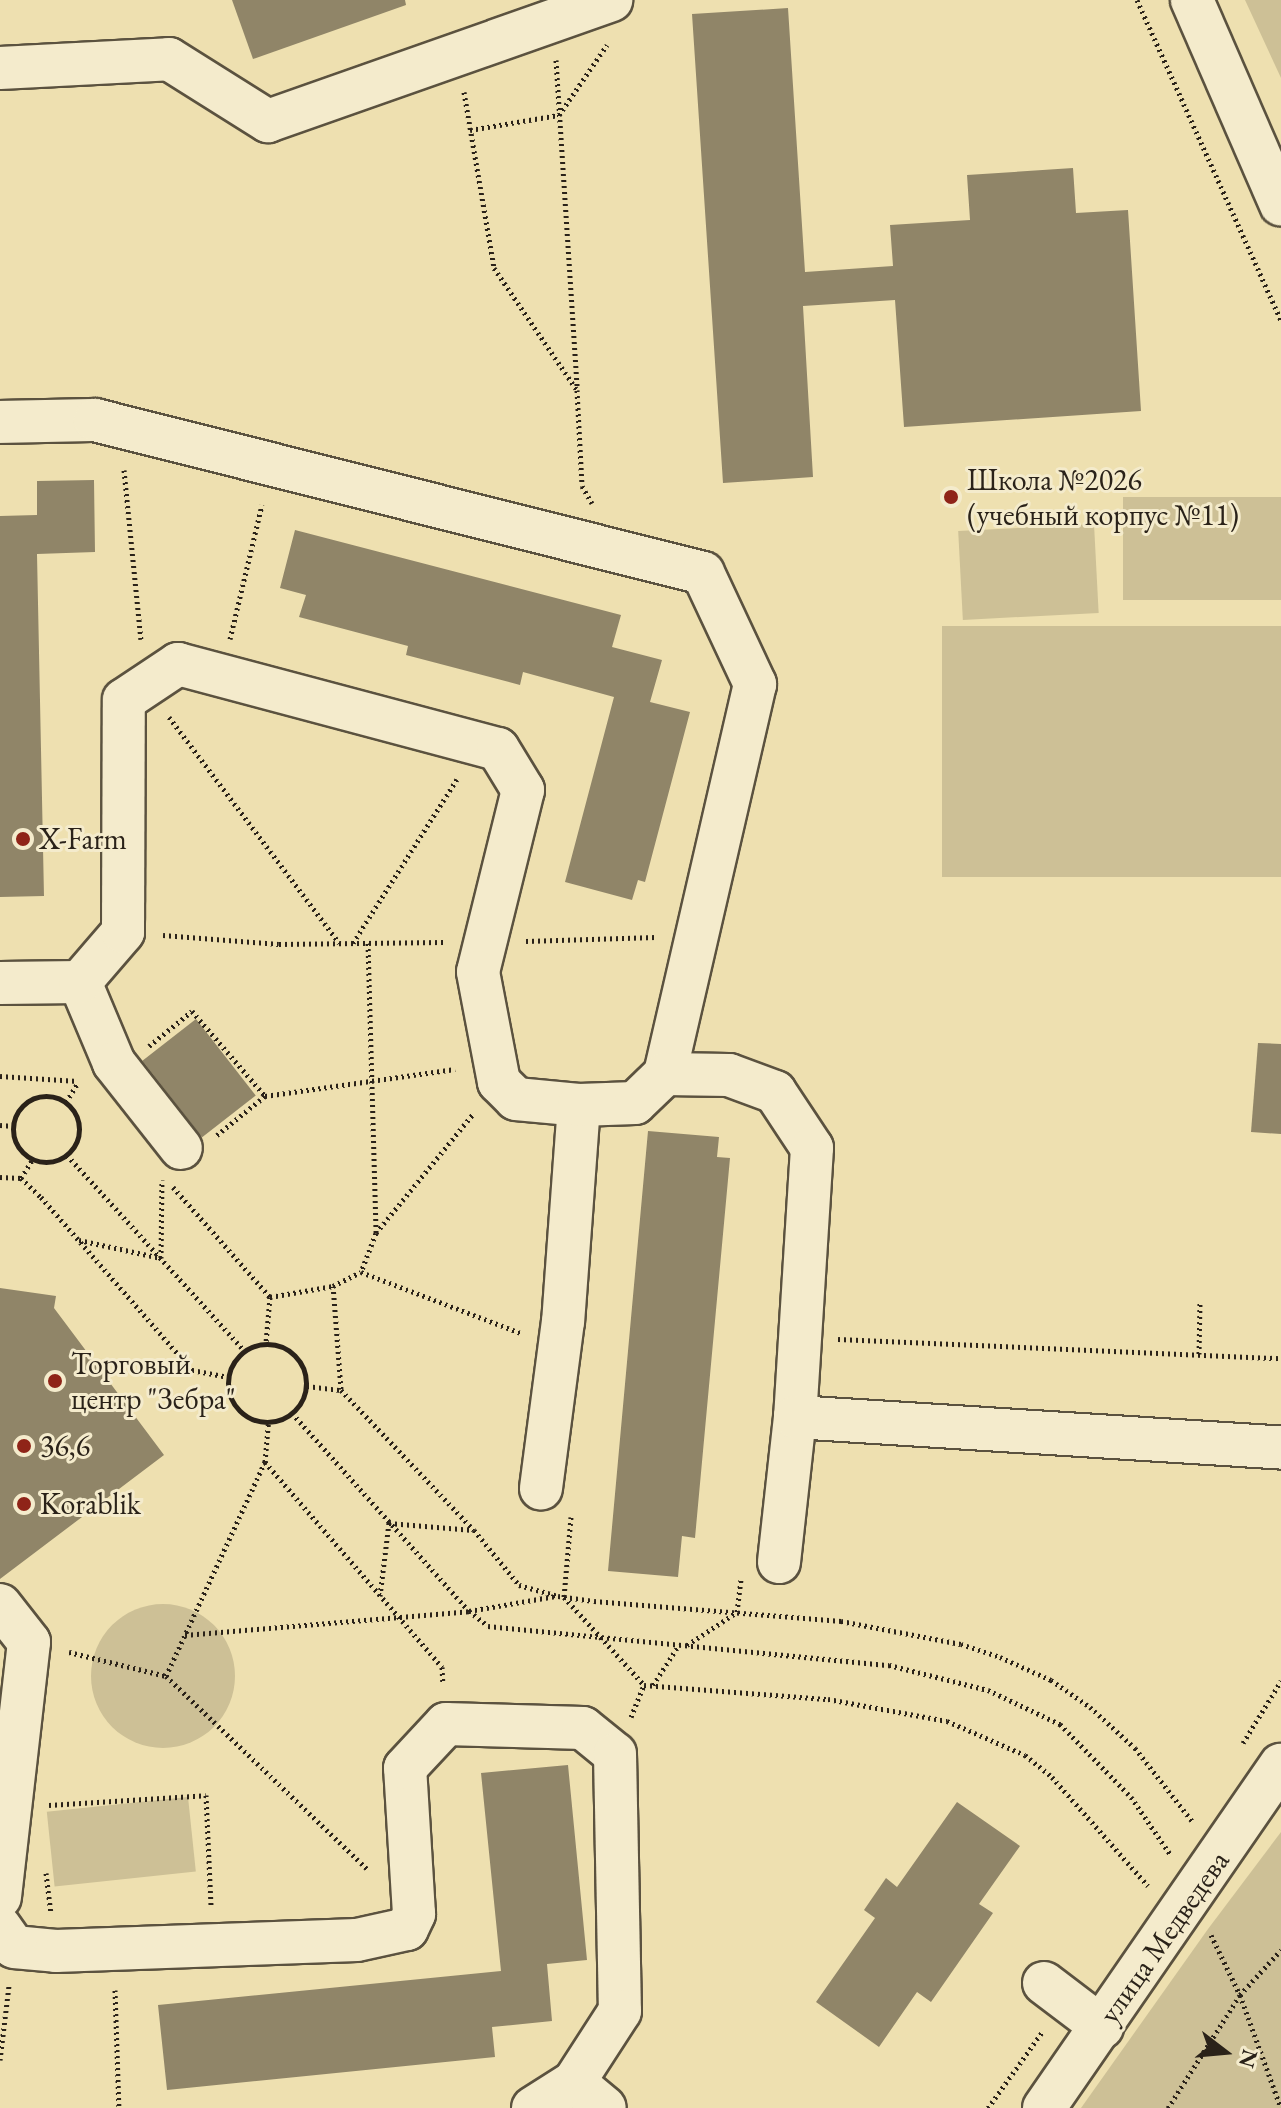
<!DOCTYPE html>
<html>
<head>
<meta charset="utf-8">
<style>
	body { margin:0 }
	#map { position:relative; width:1281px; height:2108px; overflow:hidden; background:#eee0b0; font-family:"EB Garamond",serif }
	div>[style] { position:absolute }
	.green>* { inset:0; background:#cdc096; transform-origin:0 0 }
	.round { border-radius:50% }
	.building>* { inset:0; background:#908568; transform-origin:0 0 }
	.path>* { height:5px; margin-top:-2.5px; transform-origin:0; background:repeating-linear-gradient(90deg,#2a2219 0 2px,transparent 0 6px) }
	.path>.ring { margin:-2.5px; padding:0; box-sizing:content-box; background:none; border:5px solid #2a2219; border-radius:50% }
	.roads { filter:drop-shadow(2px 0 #5b523f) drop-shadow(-2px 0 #5b523f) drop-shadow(0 2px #5b523f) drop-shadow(0 -2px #5b523f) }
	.minor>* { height:42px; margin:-21px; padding:0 21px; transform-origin:21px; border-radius:21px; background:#f4ebcc }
	.dots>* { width:22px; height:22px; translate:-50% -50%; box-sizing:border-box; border:4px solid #f4ebcc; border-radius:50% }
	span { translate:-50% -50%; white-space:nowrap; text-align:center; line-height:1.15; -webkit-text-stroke:6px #f4ebcc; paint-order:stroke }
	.poi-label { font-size:30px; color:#2a2219 }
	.left { translate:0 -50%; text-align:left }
	.street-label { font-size:30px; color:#2a2219 }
	.north { position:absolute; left:1185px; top:2012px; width:80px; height:80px; -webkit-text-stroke:6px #f4ebcc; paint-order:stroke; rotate:106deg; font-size:22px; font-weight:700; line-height:32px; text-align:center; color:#2a2219 }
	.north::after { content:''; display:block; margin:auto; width:28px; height:36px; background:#2a2219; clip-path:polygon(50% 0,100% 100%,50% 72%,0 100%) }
</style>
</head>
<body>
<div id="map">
	<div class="green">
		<div style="clip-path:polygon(1245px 0,1281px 0,1281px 78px)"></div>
		<div style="left:1281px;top:497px;width:103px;height:158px;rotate:90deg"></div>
		<div style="left:1094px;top:524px;width:89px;height:136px;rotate:87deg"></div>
		<div style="left:1281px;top:626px;width:251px;height:339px;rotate:90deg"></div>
		<div class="round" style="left:91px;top:1604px;width:144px;height:144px"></div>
		<div style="left:188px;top:1797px;width:75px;height:142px;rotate:84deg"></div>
		<div style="clip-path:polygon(1281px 1832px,1281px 2108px,1081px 2108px,1208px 1929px)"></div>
	</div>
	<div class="building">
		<div style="clip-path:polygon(232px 0,405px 0,406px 5px,253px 59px)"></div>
		<div style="clip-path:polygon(788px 8px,805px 272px,893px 266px,890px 225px,970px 220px,967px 175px,1073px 168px,1076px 213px,1128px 210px,1141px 411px,904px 427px,895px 300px,803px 306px,813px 477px,723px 483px,692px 14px)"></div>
		<div style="clip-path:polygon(94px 480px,95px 552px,37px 554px,44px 896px,0 897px,0 516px,37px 515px,37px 481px)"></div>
		<div style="clip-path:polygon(295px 530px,621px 615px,612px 647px,662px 660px,650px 702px,690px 712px,645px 882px,638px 880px,632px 900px,565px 882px,614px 697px,523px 672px,520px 685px,406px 655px,408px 646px,299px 617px,306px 595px,280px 588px)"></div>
		<div style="left:196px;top:1019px;width:97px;height:68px;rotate:52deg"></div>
		<div style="clip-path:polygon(1258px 1043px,1281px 1044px,1281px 1134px,1251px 1132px)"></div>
		<div style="clip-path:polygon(648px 1131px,719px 1137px,717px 1157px,730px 1158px,695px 1538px,682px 1536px,678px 1577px,608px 1571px)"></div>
		<div style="clip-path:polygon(0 1288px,56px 1296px,54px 1308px,164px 1455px,0 1579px)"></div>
		<div style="clip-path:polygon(568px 1765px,587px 1960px,547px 1964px,552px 2021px,492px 2027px,495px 2057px,167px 2090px,158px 2005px,501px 1971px,481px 1773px)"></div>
		<div style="clip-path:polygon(957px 1802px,1020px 1846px,979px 1904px,993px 1913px,931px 2002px,917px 1992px,879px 2047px,816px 2002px,875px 1918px,864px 1910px,886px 1878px,897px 1887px)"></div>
	</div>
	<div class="path">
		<div style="left:1137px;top:0;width:352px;rotate:65.8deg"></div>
		<div style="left:556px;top:60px;width:330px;rotate:86.3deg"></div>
		<div style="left:464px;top:92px;width:179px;rotate:80.3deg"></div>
		<div style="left:494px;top:268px;width:148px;rotate:55.8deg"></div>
		<div style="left:577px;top:390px;width:96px;rotate:87deg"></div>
		<div style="left:582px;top:486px;width:20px;rotate:60deg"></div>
		<div style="left:470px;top:130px;width:90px;rotate:-9.6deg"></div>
		<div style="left:559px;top:115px;width:85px;rotate:-55.6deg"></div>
		<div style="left:124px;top:470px;width:170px;rotate:84.3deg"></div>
		<div style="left:230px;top:639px;width:138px;rotate:-76.6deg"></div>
		<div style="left:169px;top:717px;width:283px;rotate:53deg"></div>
		<div style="left:163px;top:935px;width:116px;rotate:4.4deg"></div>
		<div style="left:279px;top:944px;width:165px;rotate:-0.7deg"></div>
		<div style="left:526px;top:941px;width:130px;rotate:-1.8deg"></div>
		<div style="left:353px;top:943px;width:194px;rotate:-57.6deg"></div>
		<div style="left:368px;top:943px;width:290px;rotate:88.4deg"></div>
		<div style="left:376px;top:1233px;width:42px;rotate:111deg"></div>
		<div style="left:361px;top:1272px;width:171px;rotate:20.9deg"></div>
		<div style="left:149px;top:1046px;width:55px;rotate:-39.1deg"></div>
		<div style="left:192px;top:1011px;width:112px;rotate:49.3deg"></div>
		<div style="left:265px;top:1096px;width:62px;rotate:140.9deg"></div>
		<div style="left:0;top:1076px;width:78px;rotate:3.7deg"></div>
		<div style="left:265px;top:1096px;width:192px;rotate:-8.1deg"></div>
		<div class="ring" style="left:13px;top:1096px;width:61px;height:61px"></div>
		<div style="left:66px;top:1102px;width:22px;rotate:-58deg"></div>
		<div style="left:0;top:1125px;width:14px;rotate:4deg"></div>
		<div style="left:67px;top:1155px;width:265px;rotate:47.8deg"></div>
		<div style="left:0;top:1177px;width:21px;rotate:3deg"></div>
		<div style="left:21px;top:1178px;width:28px;rotate:44deg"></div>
		<div style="left:41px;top:1197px;width:230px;rotate:48.9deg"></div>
		<div style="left:192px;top:1370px;width:37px;rotate:11deg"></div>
		<div style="left:21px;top:1178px;width:22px;rotate:-58deg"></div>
		<div style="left:173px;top:1187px;width:147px;rotate:48.6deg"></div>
		<div style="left:270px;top:1297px;width:46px;rotate:95deg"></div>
		<div style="left:376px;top:1233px;width:154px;rotate:-50.8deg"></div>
		<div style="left:79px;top:1240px;width:84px;rotate:12.4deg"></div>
		<div style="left:161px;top:1258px;width:78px;rotate:-89.3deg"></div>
		<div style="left:270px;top:1297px;width:64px;rotate:-9.9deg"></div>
		<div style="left:838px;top:1339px;width:443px;rotate:2.5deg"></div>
		<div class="ring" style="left:228px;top:1344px;width:73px;height:73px"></div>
		<div style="left:1199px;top:1354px;width:53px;rotate:-88.9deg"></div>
		<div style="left:307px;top:1386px;width:34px;rotate:7deg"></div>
		<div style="left:341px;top:1390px;width:193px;rotate:46.5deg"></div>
		<div style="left:474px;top:1530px;width:71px;rotate:50.7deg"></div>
		<div style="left:519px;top:1585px;width:41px;rotate:15.8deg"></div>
		<div style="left:558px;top:1596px;width:36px;rotate:8deg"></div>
		<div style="left:594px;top:1601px;width:248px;rotate:4.6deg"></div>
		<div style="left:841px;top:1621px;width:122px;rotate:10.9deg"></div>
		<div style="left:961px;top:1644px;width:41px;rotate:18.4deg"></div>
		<div style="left:1000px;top:1657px;width:56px;rotate:24.3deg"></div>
		<div style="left:1051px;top:1680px;width:47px;rotate:34.7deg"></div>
		<div style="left:1090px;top:1707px;width:61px;rotate:42.3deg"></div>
		<div style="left:1135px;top:1748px;width:93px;rotate:52deg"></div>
		<div style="left:341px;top:1389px;width:103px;rotate:-94.4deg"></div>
		<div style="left:333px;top:1286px;width:31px;rotate:-27deg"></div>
		<div style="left:292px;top:1413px;width:266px;rotate:48.2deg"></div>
		<div style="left:469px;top:1611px;width:24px;rotate:38deg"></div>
		<div style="left:488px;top:1626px;width:403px;rotate:5.6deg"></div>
		<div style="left:889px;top:1665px;width:102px;rotate:14.2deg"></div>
		<div style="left:988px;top:1690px;width:80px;rotate:25.3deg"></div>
		<div style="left:1060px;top:1724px;width:102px;rotate:45.8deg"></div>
		<div style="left:1131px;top:1797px;width:69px;rotate:55.6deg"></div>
		<div style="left:265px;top:1462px;width:271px;rotate:49.2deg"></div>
		<div style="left:442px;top:1667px;width:17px;rotate:87deg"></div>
		<div style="left:571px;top:1517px;width:80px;rotate:95deg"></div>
		<div style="left:564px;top:1597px;width:119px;rotate:47.7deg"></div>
		<div style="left:380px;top:1596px;width:74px;rotate:-83deg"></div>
		<div style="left:389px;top:1523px;width:84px;rotate:4.8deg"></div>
		<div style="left:185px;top:1635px;width:285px;rotate:-4.8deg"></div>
		<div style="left:469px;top:1611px;width:88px;rotate:-9.8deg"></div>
		<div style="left:687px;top:1645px;width:60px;rotate:-33.4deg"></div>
		<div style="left:737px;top:1612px;width:33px;rotate:-83deg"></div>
		<div style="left:69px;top:1652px;width:100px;rotate:13.9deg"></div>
		<div style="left:166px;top:1676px;width:281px;rotate:43.8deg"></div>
		<div style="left:166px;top:1676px;width:236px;rotate:-65.2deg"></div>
		<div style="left:265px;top:1462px;width:38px;rotate:-85deg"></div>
		<div style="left:653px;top:1685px;width:48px;rotate:-57deg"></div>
		<div style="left:631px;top:1717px;width:35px;rotate:-68deg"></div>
		<div style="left:644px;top:1685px;width:185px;rotate:4.4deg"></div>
		<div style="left:828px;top:1699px;width:121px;rotate:10.5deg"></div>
		<div style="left:947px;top:1721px;width:85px;rotate:23.6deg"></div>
		<div style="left:1025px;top:1755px;width:35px;rotate:39deg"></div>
		<div style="left:1052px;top:1777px;width:145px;rotate:48.6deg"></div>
		<div style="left:1243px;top:1743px;width:73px;rotate:-58.5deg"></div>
		<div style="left:49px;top:1805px;width:157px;rotate:-3.6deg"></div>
		<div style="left:206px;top:1795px;width:112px;rotate:87.4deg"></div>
		<div style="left:46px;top:1873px;width:38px;rotate:83deg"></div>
		<div style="left:1211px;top:1935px;width:67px;rotate:64.2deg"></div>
		<div style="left:1240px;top:1995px;width:120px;rotate:70.1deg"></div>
		<div style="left:115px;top:1990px;width:118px;rotate:88.1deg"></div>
		<div style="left:0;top:2060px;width:75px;rotate:-83.1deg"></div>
		<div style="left:988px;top:2108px;width:95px;rotate:-54.5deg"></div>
		<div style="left:1168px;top:2108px;width:134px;rotate:-57.5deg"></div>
		<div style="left:1240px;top:1995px;width:61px;rotate:-47.7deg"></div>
	</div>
	<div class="roads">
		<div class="minor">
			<div style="left:1192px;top:0;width:223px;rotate:66.5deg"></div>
			<div style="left:0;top:68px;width:169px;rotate:-3deg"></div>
			<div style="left:169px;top:59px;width:117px;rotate:32.1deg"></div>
			<div style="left:268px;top:121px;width:364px;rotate:-19.4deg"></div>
			<div style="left:0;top:422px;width:95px;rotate:-1.2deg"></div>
			<div style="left:95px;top:420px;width:627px;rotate:14.12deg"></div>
			<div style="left:703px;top:573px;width:123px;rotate:64.9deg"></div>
			<div style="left:755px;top:684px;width:400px;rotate:103deg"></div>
			<div style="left:80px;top:982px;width:88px;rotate:67.2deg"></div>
			<div style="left:114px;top:1063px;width:108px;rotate:51.8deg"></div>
			<div style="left:0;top:983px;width:80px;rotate:-0.7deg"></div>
			<div style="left:80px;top:982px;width:66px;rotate:-49.3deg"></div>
			<div style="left:123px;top:932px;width:232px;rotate:-89.8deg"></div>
			<div style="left:124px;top:700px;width:65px;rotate:-33.7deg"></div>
			<div style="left:178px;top:664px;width:331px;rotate:14.9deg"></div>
			<div style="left:498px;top:749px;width:48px;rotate:58.6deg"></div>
			<div style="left:523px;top:790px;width:187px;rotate:103.9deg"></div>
			<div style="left:478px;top:972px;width:112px;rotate:79.2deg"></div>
			<div style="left:499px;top:1082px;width:24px;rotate:45deg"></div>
			<div style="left:516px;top:1099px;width:63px;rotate:5.4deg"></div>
			<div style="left:579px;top:1105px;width:217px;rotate:94.2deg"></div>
			<div style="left:563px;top:1321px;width:169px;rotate:97.5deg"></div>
			<div style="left:579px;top:1105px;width:56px;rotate:-2deg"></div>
			<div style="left:635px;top:1103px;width:42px;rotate:-44deg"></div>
			<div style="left:665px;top:1074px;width:64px;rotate:0.9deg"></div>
			<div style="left:729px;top:1075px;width:49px;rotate:20.3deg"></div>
			<div style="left:775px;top:1092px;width:67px;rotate:56.5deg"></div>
			<div style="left:812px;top:1148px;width:270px;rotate:93.6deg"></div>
			<div style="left:795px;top:1417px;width:146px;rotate:96.3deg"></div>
			<div style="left:795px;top:1417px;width:487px;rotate:3.6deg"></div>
			<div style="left:0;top:1605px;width:47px;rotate:51.9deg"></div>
			<div style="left:29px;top:1642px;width:257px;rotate:96.5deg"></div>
			<div style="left:0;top:1927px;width:24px;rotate:55deg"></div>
			<div style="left:14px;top:1947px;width:42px;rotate:5.4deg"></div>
			<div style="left:56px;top:1951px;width:301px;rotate:-2.1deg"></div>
			<div style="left:357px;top:1940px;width:51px;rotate:-12.4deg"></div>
			<div style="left:407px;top:1929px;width:17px;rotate:-65deg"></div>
			<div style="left:414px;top:1914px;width:146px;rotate:-93.5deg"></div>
			<div style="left:405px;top:1768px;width:60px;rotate:-47deg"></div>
			<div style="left:446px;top:1724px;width:137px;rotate:1.7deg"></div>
			<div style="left:583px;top:1728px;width:41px;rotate:39.1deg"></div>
			<div style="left:615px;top:1754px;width:257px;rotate:88.9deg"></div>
			<div style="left:620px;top:2011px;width:85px;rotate:122.9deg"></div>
			<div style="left:574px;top:2082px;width:40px;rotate:40deg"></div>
			<div style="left:1044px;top:1983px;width:73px;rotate:37.2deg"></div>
			<div style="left:533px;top:2108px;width:49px;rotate:-32.4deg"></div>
			<div style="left:1044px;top:2108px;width:417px;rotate:-55.4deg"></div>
		</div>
	</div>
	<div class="dots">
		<div style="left:951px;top:497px;background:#8f2418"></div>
		<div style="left:23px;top:839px;background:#8f2418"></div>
		<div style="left:55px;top:1381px;background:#8f2418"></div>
		<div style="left:24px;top:1446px;background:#8f2418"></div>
		<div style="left:24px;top:1504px;background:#8f2418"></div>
	</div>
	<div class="poi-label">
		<span class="left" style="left:967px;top:497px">Школа №2026<br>(учебный корпус №11)</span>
		<span class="left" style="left:39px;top:839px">X-Farm</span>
		<span class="left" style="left:71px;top:1381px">Торговый<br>центр "Зебра"</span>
		<span class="left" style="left:40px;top:1446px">36,6</span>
		<span class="left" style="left:40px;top:1504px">Korablik</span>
	</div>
	<div class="street-label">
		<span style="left:1164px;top:1937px;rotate:-55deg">улица Медведева</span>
	</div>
	<div class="north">N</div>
</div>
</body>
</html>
